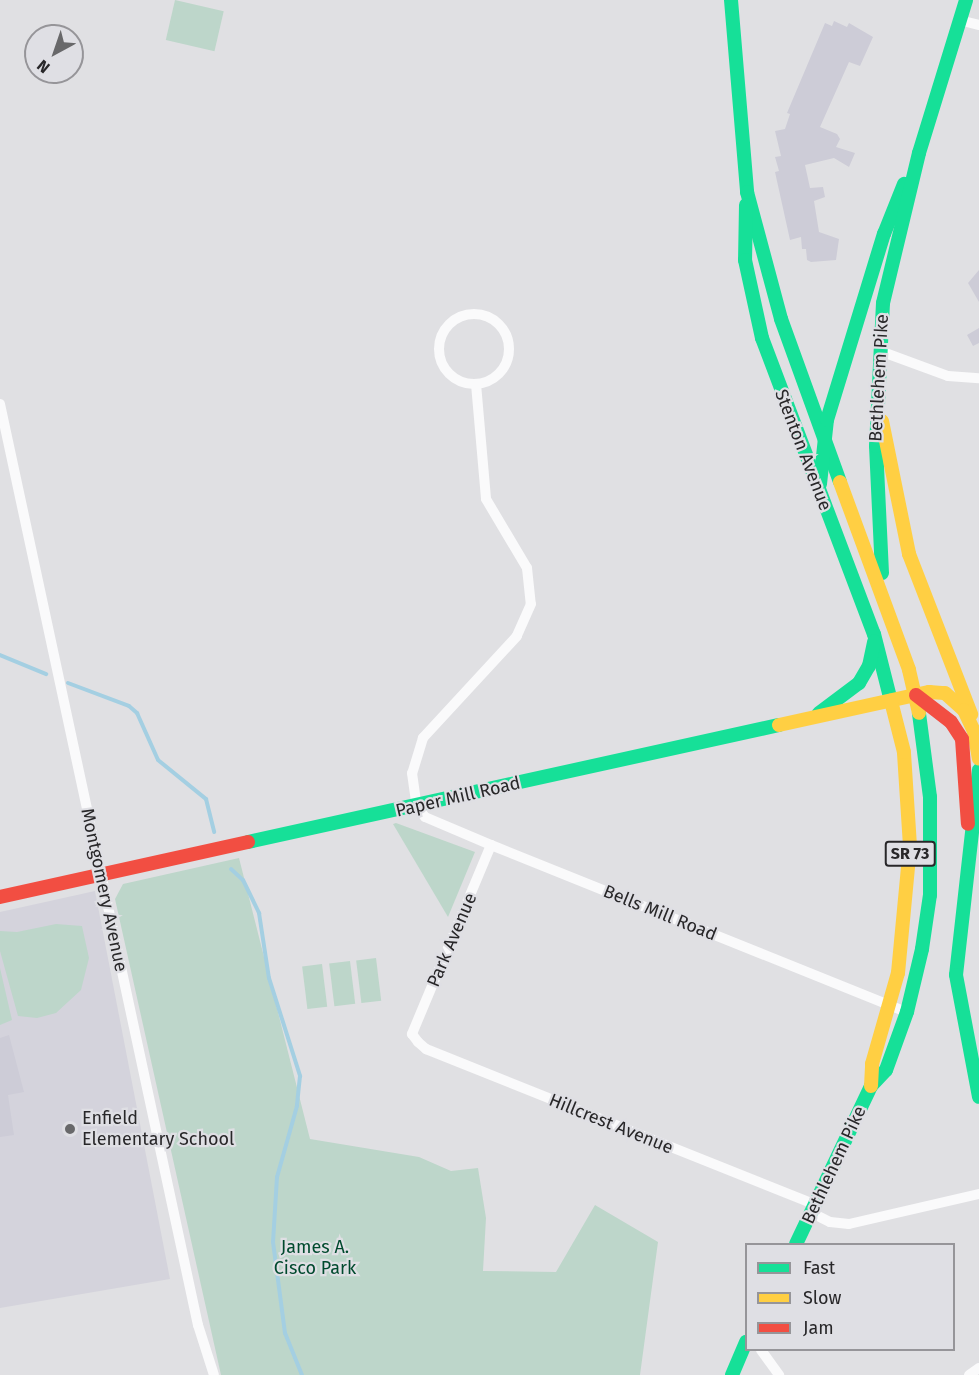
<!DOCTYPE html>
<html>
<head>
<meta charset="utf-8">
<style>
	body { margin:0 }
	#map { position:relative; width:979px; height:1375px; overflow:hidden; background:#e0e0e3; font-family:"Fira Sans",sans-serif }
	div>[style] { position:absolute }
	.built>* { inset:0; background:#d4d3dc }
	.green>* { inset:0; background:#bdd6ca; transform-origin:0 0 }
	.stream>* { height:4px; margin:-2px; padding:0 2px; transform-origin:2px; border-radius:2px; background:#a4cfe2 }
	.building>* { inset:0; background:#cdccd7 }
	.street>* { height:10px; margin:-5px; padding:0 5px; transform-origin:5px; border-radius:5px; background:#fafafb }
	.street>.ring { margin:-5px; padding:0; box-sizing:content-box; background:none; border:10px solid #fafafb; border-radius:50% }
	.fast>* { height:14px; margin:-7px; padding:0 7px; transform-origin:7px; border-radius:7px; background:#16e098 }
	.slow>* { height:14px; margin:-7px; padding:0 7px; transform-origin:7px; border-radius:7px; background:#ffcf43 }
	.jam>* { height:14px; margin:-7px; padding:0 7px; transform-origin:7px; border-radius:7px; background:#f24e42 }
	.dots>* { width:16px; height:16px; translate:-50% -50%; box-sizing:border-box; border:3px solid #dfdfe4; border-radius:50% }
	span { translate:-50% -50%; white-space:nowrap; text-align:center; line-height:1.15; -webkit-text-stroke:4.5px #dfdfe4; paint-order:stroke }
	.shield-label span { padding:2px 4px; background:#dfdfe4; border:2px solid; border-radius:4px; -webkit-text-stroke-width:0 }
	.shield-label { font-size:16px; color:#282729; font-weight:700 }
	.street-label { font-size:18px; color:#282729 }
	.poi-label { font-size:18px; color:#282729 }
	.left { translate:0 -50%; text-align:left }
	.park-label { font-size:18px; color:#004a2e }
	.legend { position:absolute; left:745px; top:1243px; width:210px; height:108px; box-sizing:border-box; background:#dfdfe4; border:2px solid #969599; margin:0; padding:8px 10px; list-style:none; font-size:18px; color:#282729 }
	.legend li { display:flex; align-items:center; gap:12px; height:30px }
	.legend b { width:30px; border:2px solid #969599 }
	.north { position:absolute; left:24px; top:24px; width:60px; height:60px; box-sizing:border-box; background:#dfdfe4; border:2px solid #969599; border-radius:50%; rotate:220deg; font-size:16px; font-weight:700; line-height:24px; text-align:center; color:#282729 }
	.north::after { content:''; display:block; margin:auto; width:21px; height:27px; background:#68686a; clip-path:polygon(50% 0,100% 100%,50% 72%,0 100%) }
</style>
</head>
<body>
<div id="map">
	<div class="built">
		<div style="clip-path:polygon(95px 891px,170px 1279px,0 1308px,0 912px)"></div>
	</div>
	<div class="green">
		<div style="left:175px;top:0;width:50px;height:41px;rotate:13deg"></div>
		<div style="clip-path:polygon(396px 823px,475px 852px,448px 917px,393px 824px)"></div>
		<div style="clip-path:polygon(239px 858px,310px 1139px,419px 1157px,451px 1171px,478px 1168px,486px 1218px,483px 1271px,556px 1272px,595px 1205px,658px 1242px,640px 1375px,221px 1375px,115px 899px,123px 884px)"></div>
		<div style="clip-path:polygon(56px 924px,82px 926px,89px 958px,81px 990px,56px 1013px,37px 1018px,18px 1016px,0 951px,0 931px,17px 932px)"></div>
		<div style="left:376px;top:958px;width:43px;height:20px;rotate:83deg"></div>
		<div style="left:350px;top:961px;width:43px;height:21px;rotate:83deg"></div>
		<div style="left:322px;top:964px;width:43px;height:20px;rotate:83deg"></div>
		<div style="clip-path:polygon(0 968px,12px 1020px,0 1025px)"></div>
	</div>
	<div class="stream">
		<div style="left:0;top:655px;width:50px;rotate:22.4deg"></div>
		<div style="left:68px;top:683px;width:65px;rotate:20.7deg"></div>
		<div style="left:129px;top:706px;width:11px;rotate:41deg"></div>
		<div style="left:137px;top:713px;width:51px;rotate:65.9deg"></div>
		<div style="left:158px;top:760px;width:62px;rotate:39.1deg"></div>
		<div style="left:206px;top:799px;width:34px;rotate:76deg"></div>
		<div style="left:231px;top:869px;width:16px;rotate:43deg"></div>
		<div style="left:243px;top:880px;width:37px;rotate:64deg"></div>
		<div style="left:259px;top:913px;width:66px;rotate:81.3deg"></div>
		<div style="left:269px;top:978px;width:103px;rotate:72.4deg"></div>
		<div style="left:300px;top:1076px;width:30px;rotate:96deg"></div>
		<div style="left:297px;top:1106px;width:74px;rotate:105.7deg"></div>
		<div style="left:277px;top:1177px;width:65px;rotate:93.5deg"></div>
		<div style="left:273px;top:1242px;width:92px;rotate:82.5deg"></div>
		<div style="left:285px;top:1333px;width:45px;rotate:68deg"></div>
	</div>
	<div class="building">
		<div style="clip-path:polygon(834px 21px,847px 27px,849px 23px,873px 37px,860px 66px,849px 62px,820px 127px,837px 134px,840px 139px,836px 147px,855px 153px,849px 167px,834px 158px,805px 165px,810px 188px,823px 187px,825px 197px,814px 201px,819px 232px,839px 239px,836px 260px,811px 262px,807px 260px,806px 249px,802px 249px,801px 237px,790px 240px,775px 172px,779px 171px,775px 157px,781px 156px,775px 131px,785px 129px,790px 114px,787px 113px,825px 23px,832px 26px)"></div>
		<div style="clip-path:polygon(979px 270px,979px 302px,968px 283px)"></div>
		<div style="clip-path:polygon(979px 328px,979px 343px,973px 346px,967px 335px)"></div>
		<div style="clip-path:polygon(9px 1035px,24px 1092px,8px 1095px,14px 1135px,0 1137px,0 1038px)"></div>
	</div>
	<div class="street">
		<div style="left:959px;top:20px;width:21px;rotate:14deg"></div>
		<div class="ring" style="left:439px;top:314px;width:60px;height:60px"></div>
		<div style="left:880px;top:351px;width:72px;rotate:20.2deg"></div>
		<div style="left:948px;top:376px;width:31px;rotate:4deg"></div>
		<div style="left:476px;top:384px;width:115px;rotate:85deg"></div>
		<div style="left:486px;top:499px;width:80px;rotate:59.3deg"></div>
		<div style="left:527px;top:568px;width:36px;rotate:84deg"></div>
		<div style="left:531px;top:604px;width:35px;rotate:114deg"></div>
		<div style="left:517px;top:636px;width:139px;rotate:132.7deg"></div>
		<div style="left:423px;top:738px;width:37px;rotate:107deg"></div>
		<div style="left:412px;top:773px;width:34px;rotate:82deg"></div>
		<div style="left:417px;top:807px;width:13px;rotate:51deg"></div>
		<div style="left:425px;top:817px;width:72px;rotate:23deg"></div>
		<div style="left:491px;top:845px;width:448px;rotate:21.9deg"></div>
		<div style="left:0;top:404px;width:942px;rotate:77.87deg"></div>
		<div style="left:198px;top:1325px;width:52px;rotate:72.3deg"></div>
		<div style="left:491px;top:845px;width:205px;rotate:112.7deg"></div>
		<div style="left:412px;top:1034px;width:10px;rotate:53deg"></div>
		<div style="left:418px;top:1042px;width:11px;rotate:41deg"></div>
		<div style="left:426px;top:1049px;width:420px;rotate:21.8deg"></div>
		<div style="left:812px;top:1213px;width:20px;rotate:27deg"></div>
		<div style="left:830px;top:1222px;width:19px;rotate:6deg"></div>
		<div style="left:849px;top:1224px;width:133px;rotate:-13deg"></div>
		<div style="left:761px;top:1350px;width:31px;rotate:54deg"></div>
		<div style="left:969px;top:1375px;width:12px;rotate:-35deg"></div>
	</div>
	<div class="fast">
		<div style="left:731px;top:0;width:193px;rotate:85.2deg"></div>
		<div style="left:747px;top:192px;width:131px;rotate:75deg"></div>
		<div style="left:781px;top:319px;width:173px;rotate:70.1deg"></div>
		<div style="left:746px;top:205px;width:55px;rotate:91deg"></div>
		<div style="left:745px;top:260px;width:80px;rotate:77.7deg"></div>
		<div style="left:762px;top:338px;width:316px;rotate:69.3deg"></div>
		<div style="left:874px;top:634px;width:69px;rotate:75.8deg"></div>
		<div style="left:820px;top:484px;width:64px;rotate:-83.8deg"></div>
		<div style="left:827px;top:420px;width:195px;rotate:-73deg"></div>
		<div style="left:884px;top:234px;width:54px;rotate:-68.2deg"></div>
		<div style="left:882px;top:573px;width:127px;rotate:-92.7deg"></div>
		<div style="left:876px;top:446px;width:143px;rotate:-87.2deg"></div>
		<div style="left:883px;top:303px;width:154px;rotate:-76.5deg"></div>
		<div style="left:919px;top:153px;width:160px;rotate:-72.9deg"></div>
		<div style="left:819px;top:713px;width:50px;rotate:-36.9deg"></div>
		<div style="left:859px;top:683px;width:20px;rotate:-60deg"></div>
		<div style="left:869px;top:666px;width:25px;rotate:-78deg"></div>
		<div style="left:979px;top:770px;width:206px;rotate:96.4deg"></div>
		<div style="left:956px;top:975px;width:124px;rotate:79.3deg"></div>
		<div style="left:248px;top:842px;width:544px;rotate:-12.43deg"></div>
		<div style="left:796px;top:1244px;width:175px;rotate:-64.6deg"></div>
		<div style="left:871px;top:1086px;width:22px;rotate:-47deg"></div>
		<div style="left:886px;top:1070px;width:62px;rotate:-70.1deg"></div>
		<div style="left:907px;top:1012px;width:65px;rotate:-76.6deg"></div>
		<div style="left:922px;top:949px;width:55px;rotate:-81.6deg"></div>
		<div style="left:930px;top:895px;width:98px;rotate:-90deg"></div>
		<div style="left:930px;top:797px;width:85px;rotate:-97.5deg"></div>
		<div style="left:732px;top:1375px;width:36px;rotate:-67deg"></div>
	</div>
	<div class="slow">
		<div style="left:882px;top:421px;width:136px;rotate:78.5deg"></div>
		<div style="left:909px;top:554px;width:172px;rotate:68.8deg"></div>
		<div style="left:840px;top:482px;width:200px;rotate:69.8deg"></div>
		<div style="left:909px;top:670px;width:44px;rotate:76.9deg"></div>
		<div style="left:779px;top:725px;width:154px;rotate:-12.4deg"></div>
		<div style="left:929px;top:692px;width:16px;rotate:4deg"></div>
		<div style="left:945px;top:693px;width:25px;rotate:42deg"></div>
		<div style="left:964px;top:710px;width:23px;rotate:65deg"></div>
		<div style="left:974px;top:731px;width:28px;rotate:80deg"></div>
		<div style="left:871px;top:1086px;width:22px;rotate:-87deg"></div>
		<div style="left:872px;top:1064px;width:95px;rotate:-74.1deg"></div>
		<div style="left:898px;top:973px;width:128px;rotate:-84.6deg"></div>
		<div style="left:910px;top:846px;width:94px;rotate:-93.7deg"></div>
		<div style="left:904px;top:752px;width:53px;rotate:-104.3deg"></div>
	</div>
	<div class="jam">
		<div style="left:916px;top:695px;width:44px;rotate:37.6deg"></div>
		<div style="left:951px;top:722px;width:20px;rotate:57deg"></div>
		<div style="left:962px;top:739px;width:85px;rotate:86deg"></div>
		<div style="left:0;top:897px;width:254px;rotate:-12.5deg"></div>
	</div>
	<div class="dots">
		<div style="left:70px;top:1129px;background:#68686a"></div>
	</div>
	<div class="shield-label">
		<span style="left:910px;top:854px">SR 73</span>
	</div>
	<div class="street-label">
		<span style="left:879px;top:378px;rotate:-87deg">Bethlehem Pike</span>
		<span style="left:803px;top:450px;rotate:69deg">Stenton Avenue</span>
		<span style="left:458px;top:797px;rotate:-13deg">Paper Mill Road</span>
		<span style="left:104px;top:890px;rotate:78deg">Montgomery Avenue</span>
		<span style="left:660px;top:913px;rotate:22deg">Bells Mill Road</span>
		<span style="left:452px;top:940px;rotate:-67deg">Park Avenue</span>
		<span style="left:611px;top:1124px;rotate:22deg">Hillcrest Avenue</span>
		<span style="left:834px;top:1165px;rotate:-65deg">Bethlehem Pike</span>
	</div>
	<div class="poi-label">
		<span class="left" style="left:82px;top:1129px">Enfield<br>Elementary School</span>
	</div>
	<div class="park-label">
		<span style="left:315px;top:1258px">James A.<br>Cisco Park</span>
	</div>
	<ul class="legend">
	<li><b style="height:8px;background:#16e098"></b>Fast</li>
	<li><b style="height:8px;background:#ffcf43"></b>Slow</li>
	<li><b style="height:8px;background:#f24e42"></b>Jam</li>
	</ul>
	<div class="north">N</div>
</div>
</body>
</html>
